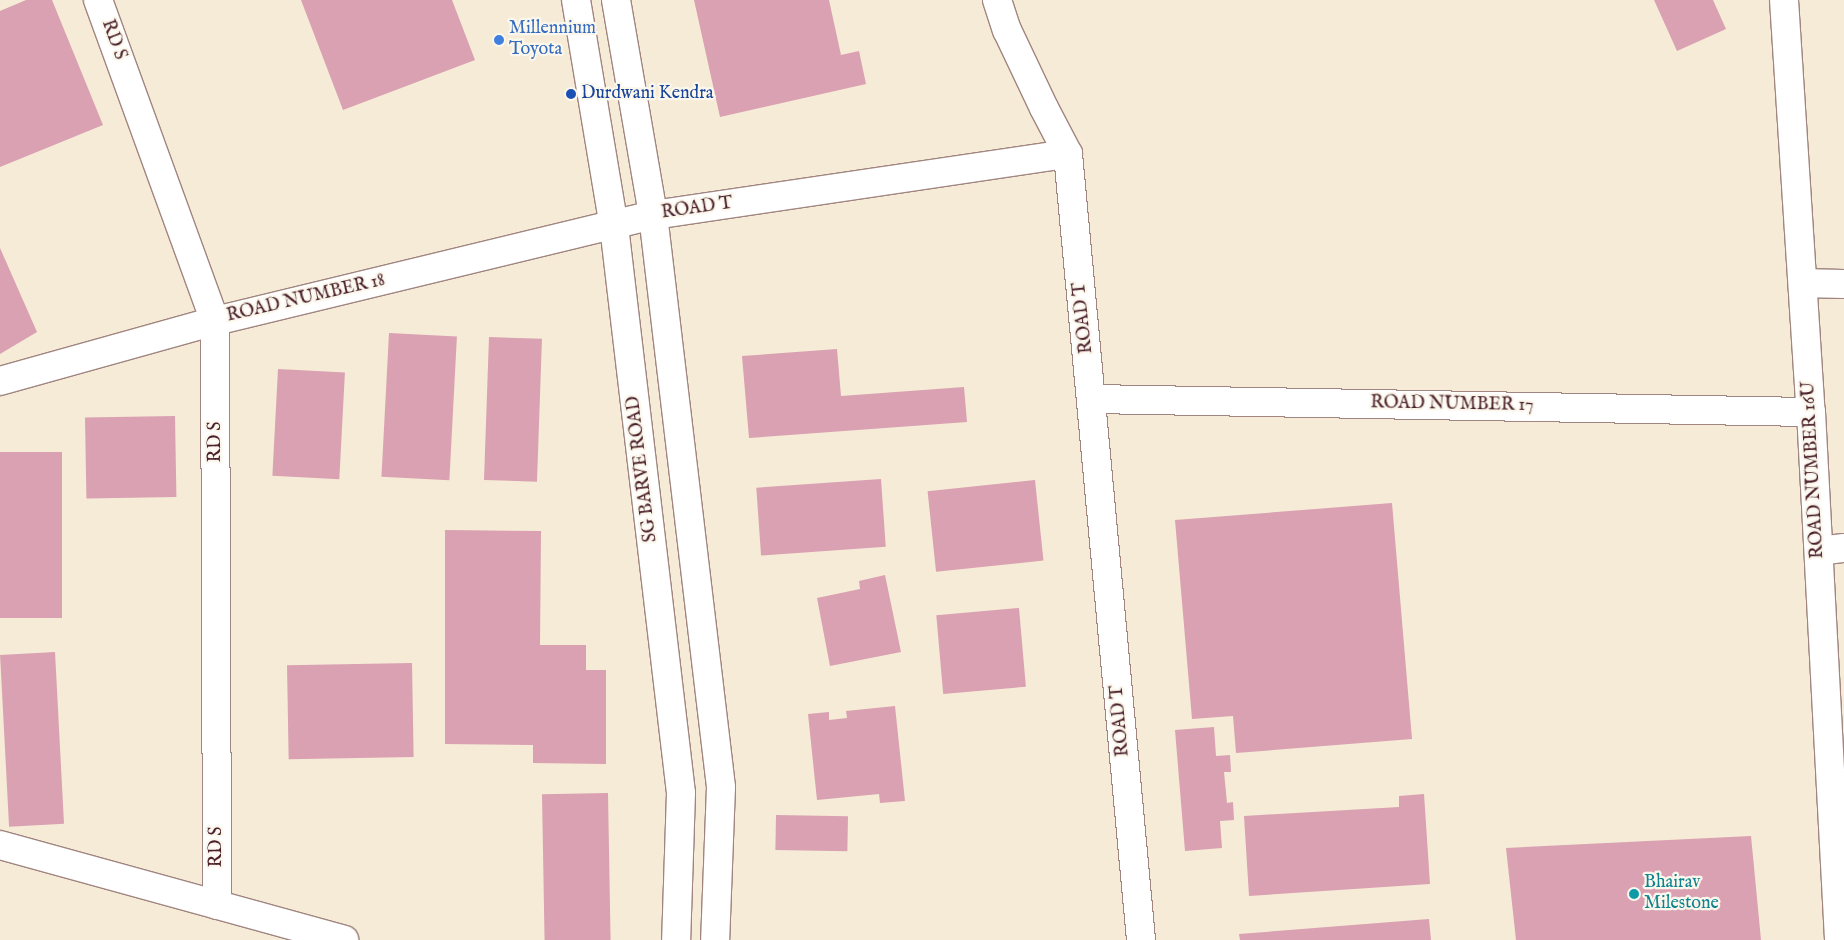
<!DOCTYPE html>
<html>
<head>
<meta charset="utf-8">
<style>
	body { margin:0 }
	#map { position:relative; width:1844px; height:940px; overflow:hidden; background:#f6ebd6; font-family:"IM FELL English",serif }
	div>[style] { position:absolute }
	.building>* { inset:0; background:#d9a1b2; transform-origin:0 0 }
	.roads { filter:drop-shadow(1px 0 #a08580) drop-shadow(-1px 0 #a08580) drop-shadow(0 1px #a08580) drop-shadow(0 -1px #a08580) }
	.minor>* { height:28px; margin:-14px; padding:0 14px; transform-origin:14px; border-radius:14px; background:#fff }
	.major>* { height:28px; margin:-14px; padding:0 14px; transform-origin:14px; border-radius:14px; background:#fff }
	.dots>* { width:14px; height:14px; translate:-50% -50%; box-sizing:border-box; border:2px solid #fbf7ec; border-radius:50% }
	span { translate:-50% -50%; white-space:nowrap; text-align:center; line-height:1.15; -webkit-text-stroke:4.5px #fbf7ec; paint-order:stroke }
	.shop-label { font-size:18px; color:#366cbe }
	.left { translate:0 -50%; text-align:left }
	.street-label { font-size:18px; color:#4a1f2b }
	.transit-label { font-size:18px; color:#164399 }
	.culture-label { font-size:18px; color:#0d838f }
</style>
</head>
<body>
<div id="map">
	<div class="building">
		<div style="clip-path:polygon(26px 0,52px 0,103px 125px,0 167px,0 11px)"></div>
		<div style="clip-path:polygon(301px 0,452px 0,475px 60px,343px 110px)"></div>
		<div style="clip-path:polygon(694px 0,829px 0,841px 55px,859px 51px,866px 84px,720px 117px)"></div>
		<div style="clip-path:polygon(1654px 0,1713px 0,1726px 29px,1677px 51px)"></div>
		<div style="clip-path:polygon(0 248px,37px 332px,0 354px)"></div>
		<div style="left:389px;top:333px;width:68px;height:144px;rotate:3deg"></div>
		<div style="left:489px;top:337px;width:53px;height:143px;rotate:2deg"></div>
		<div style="clip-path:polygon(837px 349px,841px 396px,964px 387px,967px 422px,749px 438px,742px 356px)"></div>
		<div style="left:278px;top:369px;width:67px;height:107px;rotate:3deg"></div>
		<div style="left:175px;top:416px;width:81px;height:90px;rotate:89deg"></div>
		<div style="left:0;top:452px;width:62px;height:166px"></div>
		<div style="left:881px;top:479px;width:68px;height:125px;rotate:86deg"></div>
		<div style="left:1035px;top:480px;width:81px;height:108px;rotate:84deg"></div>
		<div style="clip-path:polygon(1392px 503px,1412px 739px,1236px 753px,1233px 716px,1192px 719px,1175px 520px)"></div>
		<div style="clip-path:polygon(445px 530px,541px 531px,540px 645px,586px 645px,586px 670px,606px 670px,606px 764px,533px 763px,533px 745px,445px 744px)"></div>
		<div style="clip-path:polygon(885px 575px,901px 652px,830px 666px,817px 598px,860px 589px,859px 581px)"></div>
		<div style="left:1019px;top:608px;width:79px;height:83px;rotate:85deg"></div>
		<div style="left:55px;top:652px;width:172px;height:55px;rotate:87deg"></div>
		<div style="left:412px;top:663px;width:94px;height:125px;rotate:89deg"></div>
		<div style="clip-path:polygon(895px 706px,905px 801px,880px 803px,879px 794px,817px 800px,808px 714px,829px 712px,829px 720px,847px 718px,846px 711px)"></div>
		<div style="clip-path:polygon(1214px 727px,1216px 756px,1230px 755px,1231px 772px,1224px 772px,1227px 803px,1233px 802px,1234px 820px,1220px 821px,1222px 848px,1185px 851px,1175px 730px)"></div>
		<div style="left:608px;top:793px;width:147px;height:66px;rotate:89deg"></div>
		<div style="clip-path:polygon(1424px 794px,1430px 884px,1249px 896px,1244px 816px,1399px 807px,1399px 796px)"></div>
		<div style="left:776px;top:815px;width:72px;height:35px;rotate:1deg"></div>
		<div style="clip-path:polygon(1751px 836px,1761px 940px,1516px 940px,1506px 848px)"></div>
		<div style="clip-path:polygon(1429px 919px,1431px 940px,1240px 940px,1239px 934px)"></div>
	</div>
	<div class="roads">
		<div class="minor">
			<div style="left:98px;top:0;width:342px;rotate:70deg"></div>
			<div style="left:215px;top:321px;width:584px;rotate:89.8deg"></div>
			<div style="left:997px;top:0;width:32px;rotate:72deg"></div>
			<div style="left:1007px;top:30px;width:86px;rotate:64.6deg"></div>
			<div style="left:1044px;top:108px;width:52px;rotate:62.4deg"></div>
			<div style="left:1784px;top:0;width:413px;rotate:86.3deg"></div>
			<div style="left:1811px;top:412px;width:529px;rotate:86.96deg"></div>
			<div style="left:1803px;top:283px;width:41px;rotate:1.4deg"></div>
			<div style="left:0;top:381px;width:223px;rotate:-15.6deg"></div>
			<div style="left:215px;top:321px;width:451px;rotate:-13.6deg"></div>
			<div style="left:653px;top:215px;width:419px;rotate:-8.4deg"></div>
			<div style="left:1068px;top:154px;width:789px;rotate:84.69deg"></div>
			<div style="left:1092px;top:399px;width:719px;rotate:1.04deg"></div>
			<div style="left:1819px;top:551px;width:25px;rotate:-7deg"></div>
			<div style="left:0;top:845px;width:357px;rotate:15.4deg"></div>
		</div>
		<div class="major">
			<div style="left:576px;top:0;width:229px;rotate:80.5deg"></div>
			<div style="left:614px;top:226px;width:571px;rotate:83.26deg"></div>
			<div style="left:681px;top:793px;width:147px;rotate:91.9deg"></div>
			<div style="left:616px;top:0;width:218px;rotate:80.2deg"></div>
			<div style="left:653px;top:215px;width:576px;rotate:83.22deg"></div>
			<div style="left:721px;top:787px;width:153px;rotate:92.2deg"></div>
		</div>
	</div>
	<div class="dots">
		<div style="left:499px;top:40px;background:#3f7fe0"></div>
		<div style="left:571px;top:94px;background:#1a4fb4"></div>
		<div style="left:1634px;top:894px;background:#0f9aa8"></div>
	</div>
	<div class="shop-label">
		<span class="left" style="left:509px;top:40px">Millennium<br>Toyota</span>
	</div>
	<div class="street-label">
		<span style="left:113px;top:40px;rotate:70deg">RD S</span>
		<span style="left:697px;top:209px;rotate:-8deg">ROAD T</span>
		<span style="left:306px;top:299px;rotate:-13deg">ROAD NUMBER 18</span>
		<span style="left:1084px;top:318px;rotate:-96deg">ROAD T</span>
		<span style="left:1452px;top:405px;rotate:1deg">ROAD NUMBER 17</span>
		<span style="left:216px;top:442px;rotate:-90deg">RD S</span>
		<span style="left:643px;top:469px;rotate:-97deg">SG BARVE ROAD</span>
		<span style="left:1814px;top:470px;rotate:-93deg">ROAD NUMBER 16U</span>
		<span style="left:1121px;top:721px;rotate:-95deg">ROAD T</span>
		<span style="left:217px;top:847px;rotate:-90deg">RD S</span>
	</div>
	<div class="transit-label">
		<span class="left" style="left:581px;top:94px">Durdwani Kendra</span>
	</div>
	<div class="culture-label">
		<span class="left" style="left:1644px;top:894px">Bhairav<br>Milestone</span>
	</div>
</div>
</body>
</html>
